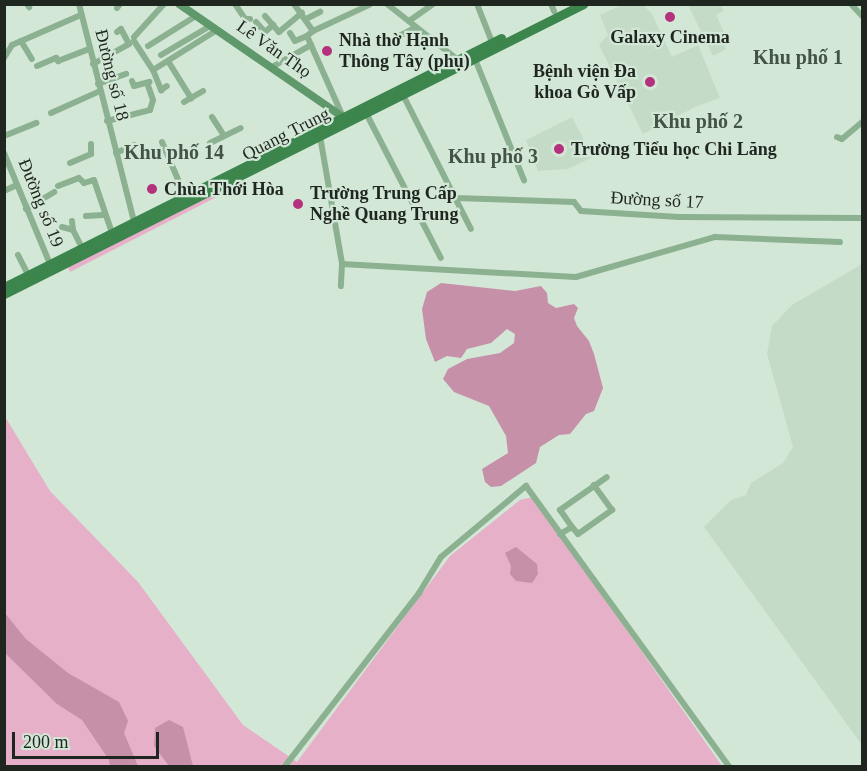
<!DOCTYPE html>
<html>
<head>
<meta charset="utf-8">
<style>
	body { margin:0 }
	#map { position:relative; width:867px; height:771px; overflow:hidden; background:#d3e7d6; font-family:Georgia,serif }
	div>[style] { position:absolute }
	.built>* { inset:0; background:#c4dcc7 }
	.green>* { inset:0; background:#e6b0c9 }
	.water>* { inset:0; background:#c790a9 }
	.street>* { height:6px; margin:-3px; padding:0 3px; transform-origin:3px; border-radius:3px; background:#8bb191 }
	.secondary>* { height:8px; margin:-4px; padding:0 4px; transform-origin:4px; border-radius:4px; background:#5f986a }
	.primary>* { height:9px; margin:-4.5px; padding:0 4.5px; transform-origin:4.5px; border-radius:4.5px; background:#3c864e }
	.dots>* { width:16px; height:16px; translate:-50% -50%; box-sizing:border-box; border:3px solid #d3e7d6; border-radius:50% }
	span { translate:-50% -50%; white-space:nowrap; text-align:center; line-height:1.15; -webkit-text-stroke:4.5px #d3e7d6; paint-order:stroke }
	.poi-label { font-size:18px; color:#1f2620; font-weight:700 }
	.left { translate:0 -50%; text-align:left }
	.right { translate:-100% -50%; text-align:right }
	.street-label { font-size:18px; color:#1f2620 }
	.neighbourhood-label { font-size:20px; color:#435345; font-weight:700 }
	.frame { position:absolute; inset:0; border:6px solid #1f2620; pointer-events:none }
	.scale { position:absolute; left:12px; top:732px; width:147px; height:27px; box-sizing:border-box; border:3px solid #1f2620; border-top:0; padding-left:8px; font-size:18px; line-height:21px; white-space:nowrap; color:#1f2620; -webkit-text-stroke:4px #d3e7d6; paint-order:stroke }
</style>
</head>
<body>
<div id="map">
	<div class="built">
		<div style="clip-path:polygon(624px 4px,643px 5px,652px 14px,672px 57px,698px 45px,720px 98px,695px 107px,643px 134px,599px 45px,608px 35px,600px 15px)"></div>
		<div style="clip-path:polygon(688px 5px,721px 5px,724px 11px,716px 15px,728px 41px,724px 43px,726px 49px,713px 56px)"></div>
		<div style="clip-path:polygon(572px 117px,593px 157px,568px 169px,538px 171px,526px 140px)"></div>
		<div style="clip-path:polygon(862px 264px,862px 745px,704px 527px,731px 500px,746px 495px,751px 483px,783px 463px,793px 447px,767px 354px,772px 326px,792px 305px)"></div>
	</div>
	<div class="green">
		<div style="clip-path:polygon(236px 182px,238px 186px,70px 272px,67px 265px)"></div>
		<div style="clip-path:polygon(4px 415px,50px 491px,138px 582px,243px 725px,297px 762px,450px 556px,520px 500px,533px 497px,722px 766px,5px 766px)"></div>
	</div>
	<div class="water">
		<div style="clip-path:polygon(441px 283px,515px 291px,541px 286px,547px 293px,548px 303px,556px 308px,574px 304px,578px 308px,574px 318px,577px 326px,589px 341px,594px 354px,603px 388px,594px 411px,586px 414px,570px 434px,559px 435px,540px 447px,536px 463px,501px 486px,491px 487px,485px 482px,482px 469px,508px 453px,506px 436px,489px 406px,454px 392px,443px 379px,448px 369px,467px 359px,500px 353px,514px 343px,515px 334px,507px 329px,491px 343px,467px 349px,461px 358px,447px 356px,435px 362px,426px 339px,422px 309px,427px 292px)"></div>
		<div style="clip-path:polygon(516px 547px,537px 564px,538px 574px,532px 583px,516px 581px,510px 574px,511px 566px,505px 553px)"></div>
		<div style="clip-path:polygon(4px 612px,26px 639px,68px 673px,119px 702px,128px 721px,124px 733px,138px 766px,110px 766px,109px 760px,82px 720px,57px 704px,5px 653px)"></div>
		<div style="clip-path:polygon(169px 720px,183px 727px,193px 766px,169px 766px,154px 746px,155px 728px)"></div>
	</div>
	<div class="street">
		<div style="left:27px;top:4px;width:4px;rotate:56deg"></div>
		<div style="left:79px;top:4px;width:225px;rotate:75.8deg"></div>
		<div style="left:235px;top:4px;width:18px;rotate:56deg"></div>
		<div style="left:245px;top:19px;width:5px"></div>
		<div style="left:294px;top:4px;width:33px;rotate:55deg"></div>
		<div style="left:313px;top:31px;width:8px;rotate:140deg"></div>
		<div style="left:307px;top:36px;width:89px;rotate:66deg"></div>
		<div style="left:387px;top:4px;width:89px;rotate:38.2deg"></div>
		<div style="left:477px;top:4px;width:41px;rotate:68.5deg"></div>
		<div style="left:551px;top:4px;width:8px;rotate:67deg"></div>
		<div style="left:851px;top:4px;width:16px;rotate:47deg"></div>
		<div style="left:117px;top:8px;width:5px;rotate:-53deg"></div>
		<div style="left:265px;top:16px;width:21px;rotate:49deg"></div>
		<div style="left:279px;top:32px;width:30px;rotate:-40deg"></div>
		<div style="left:306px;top:19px;width:16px;rotate:-27deg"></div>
		<div style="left:409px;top:21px;width:29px;rotate:-35deg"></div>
		<div style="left:256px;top:22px;width:13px;rotate:48deg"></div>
		<div style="left:265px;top:32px;width:11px;rotate:-41deg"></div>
		<div style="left:313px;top:31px;width:62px;rotate:-24.9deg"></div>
		<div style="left:290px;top:33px;width:9px;rotate:58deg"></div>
		<div style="left:295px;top:41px;width:13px;rotate:-23deg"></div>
		<div style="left:134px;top:37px;width:45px;rotate:-47.7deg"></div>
		<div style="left:21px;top:41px;width:21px;rotate:59deg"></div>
		<div style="left:134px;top:41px;width:35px;rotate:57deg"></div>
		<div style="left:153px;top:70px;width:22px;rotate:68deg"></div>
		<div style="left:161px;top:90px;width:7px;rotate:-34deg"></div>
		<div style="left:386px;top:43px;width:34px;rotate:-28deg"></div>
		<div style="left:148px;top:46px;width:57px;rotate:-32deg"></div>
		<div style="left:161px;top:55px;width:57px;rotate:-30.6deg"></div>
		<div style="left:4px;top:58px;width:15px;rotate:-58deg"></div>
		<div style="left:12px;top:45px;width:75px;rotate:-23.5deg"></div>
		<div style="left:475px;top:59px;width:131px;rotate:68deg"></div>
		<div style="left:58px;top:61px;width:33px;rotate:-21deg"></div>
		<div style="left:168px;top:61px;width:44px;rotate:58.1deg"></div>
		<div style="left:93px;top:64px;width:41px;rotate:-29.1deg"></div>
		<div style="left:129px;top:44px;width:17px;rotate:-118deg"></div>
		<div style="left:121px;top:29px;width:5px;rotate:143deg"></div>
		<div style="left:37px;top:66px;width:21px;rotate:-23deg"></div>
		<div style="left:56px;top:58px;width:4px;rotate:56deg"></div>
		<div style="left:272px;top:67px;width:45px;rotate:-29.4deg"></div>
		<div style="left:153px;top:70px;width:75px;rotate:-32deg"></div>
		<div style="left:132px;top:81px;width:5px;rotate:68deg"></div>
		<div style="left:134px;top:86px;width:16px;rotate:-15deg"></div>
		<div style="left:98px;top:84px;width:30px;rotate:-20deg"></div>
		<div style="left:403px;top:95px;width:150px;rotate:63.1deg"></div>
		<div style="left:184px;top:102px;width:22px;rotate:-30deg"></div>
		<div style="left:51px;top:113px;width:54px;rotate:-24.2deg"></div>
		<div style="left:366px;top:113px;width:163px;rotate:62.7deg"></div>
		<div style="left:212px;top:117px;width:20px;rotate:57deg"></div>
		<div style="left:107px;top:121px;width:44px;rotate:-14.3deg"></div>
		<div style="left:150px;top:110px;width:10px;rotate:-73deg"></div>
		<div style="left:153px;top:100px;width:18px;rotate:-109deg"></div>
		<div style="left:4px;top:136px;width:35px;rotate:-22deg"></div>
		<div style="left:320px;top:136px;width:130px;rotate:80.2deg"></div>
		<div style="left:342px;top:264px;width:22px;rotate:93deg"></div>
		<div style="left:837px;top:137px;width:5px;rotate:22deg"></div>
		<div style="left:842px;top:139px;width:26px;rotate:-40deg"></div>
		<div style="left:162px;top:142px;width:59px;rotate:66.9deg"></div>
		<div style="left:210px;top:143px;width:34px;rotate:-26deg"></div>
		<div style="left:4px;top:153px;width:120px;rotate:67.5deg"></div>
		<div style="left:116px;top:153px;width:20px;rotate:-24deg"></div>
		<div style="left:70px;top:163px;width:23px;rotate:-23deg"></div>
		<div style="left:91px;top:154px;width:10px;rotate:-90deg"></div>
		<div style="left:58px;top:186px;width:22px;rotate:-21deg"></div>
		<div style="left:79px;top:178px;width:7px;rotate:45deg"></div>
		<div style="left:84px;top:183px;width:10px;rotate:-17deg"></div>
		<div style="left:94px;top:180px;width:56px;rotate:71.2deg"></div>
		<div style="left:4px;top:191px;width:14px;rotate:-25deg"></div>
		<div style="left:455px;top:198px;width:119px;rotate:1.9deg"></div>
		<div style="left:574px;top:202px;width:11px;rotate:52deg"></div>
		<div style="left:581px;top:211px;width:98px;rotate:3.5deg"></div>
		<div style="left:679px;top:217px;width:183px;rotate:0.3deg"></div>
		<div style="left:26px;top:209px;width:33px;rotate:-31deg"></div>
		<div style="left:86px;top:216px;width:17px;rotate:-3deg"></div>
		<div style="left:72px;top:221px;width:9px;rotate:84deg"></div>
		<div style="left:62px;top:227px;width:11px;rotate:15deg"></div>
		<div style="left:73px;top:230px;width:20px;rotate:63deg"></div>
		<div style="left:18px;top:255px;width:22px;rotate:63deg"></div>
		<div style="left:342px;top:264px;width:234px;rotate:3.2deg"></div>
		<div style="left:576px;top:277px;width:145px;rotate:-16.1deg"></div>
		<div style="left:715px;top:237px;width:125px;rotate:2.3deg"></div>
		<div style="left:572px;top:527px;width:9px;rotate:49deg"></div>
		<div style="left:578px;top:534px;width:42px;rotate:-35.2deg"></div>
		<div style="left:612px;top:510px;width:31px;rotate:-126deg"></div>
		<div style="left:560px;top:534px;width:14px;rotate:-30deg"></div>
		<div style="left:572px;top:527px;width:21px;rotate:-125deg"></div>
		<div style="left:560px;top:510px;width:57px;rotate:-35.1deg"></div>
		<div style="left:285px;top:766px;width:219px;rotate:-52.2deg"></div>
		<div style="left:419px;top:593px;width:42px;rotate:-58.6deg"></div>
		<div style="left:441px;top:557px;width:111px;rotate:-39.9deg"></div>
		<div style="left:526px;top:486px;width:346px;rotate:54.1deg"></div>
	</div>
	<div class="secondary">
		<div style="left:179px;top:4px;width:199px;rotate:34.6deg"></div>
	</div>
	<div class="primary">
		<div style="left:4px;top:287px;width:556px;rotate:-26.61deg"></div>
		<div style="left:4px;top:294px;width:648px;rotate:-26.6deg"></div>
	</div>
	<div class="dots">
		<div style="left:670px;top:17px;background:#b4327d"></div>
		<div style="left:327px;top:51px;background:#b4327d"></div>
		<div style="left:650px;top:82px;background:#b4327d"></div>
		<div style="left:559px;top:149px;background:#b4327d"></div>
		<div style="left:152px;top:189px;background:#b4327d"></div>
		<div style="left:298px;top:204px;background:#b4327d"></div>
	</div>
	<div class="poi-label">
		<span style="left:670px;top:37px">Galaxy Cinema</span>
		<span class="left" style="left:339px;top:51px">Nhà thờ Hạnh<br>Thông Tây (phụ)</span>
		<span class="right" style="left:636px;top:82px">Bệnh viện Đa<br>khoa Gò Vấp</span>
		<span class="left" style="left:571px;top:149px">Trường Tiểu học Chi Lăng</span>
		<span class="left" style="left:164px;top:189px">Chùa Thới Hòa</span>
		<span class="left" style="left:310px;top:204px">Trường Trung Cấp<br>Nghề Quang Trung</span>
	</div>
	<div class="street-label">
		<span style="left:274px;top:49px;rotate:35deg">Lê Văn Thọ</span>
		<span style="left:112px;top:75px;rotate:76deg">Đường số 18</span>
		<span style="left:286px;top:134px;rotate:-27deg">Quang Trung</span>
		<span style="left:657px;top:200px;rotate:3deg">Đường số 17</span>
		<span style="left:41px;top:203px;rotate:68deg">Đường số 19</span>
	</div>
	<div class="neighbourhood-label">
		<span style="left:798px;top:57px">Khu phố 1</span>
		<span style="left:698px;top:121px">Khu phố 2</span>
		<span style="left:174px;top:152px">Khu phố 14</span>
		<span style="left:493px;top:156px">Khu phố 3</span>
	</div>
	<div class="frame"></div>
	<div class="scale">200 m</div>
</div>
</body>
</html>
